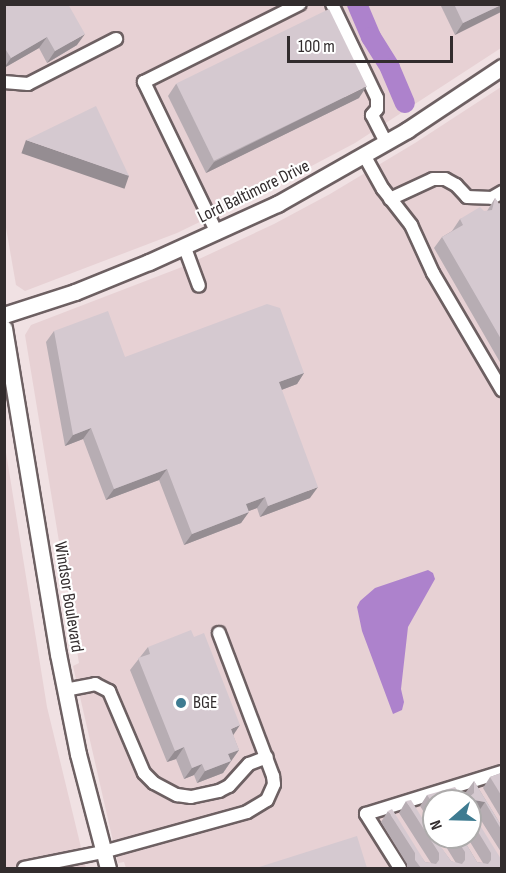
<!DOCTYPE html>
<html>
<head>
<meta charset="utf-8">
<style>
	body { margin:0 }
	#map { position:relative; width:506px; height:873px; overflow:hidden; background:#f0e1e3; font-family:"Sofia Sans Condensed",sans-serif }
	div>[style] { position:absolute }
	.built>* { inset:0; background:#e7d1d4 }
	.water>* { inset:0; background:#ad82cc }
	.river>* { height:20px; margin:-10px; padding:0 10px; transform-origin:10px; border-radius:10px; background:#ad82cc }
	.roads { filter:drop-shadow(2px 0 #6d6062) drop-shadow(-2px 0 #6d6062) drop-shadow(0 2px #6d6062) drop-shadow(0 -2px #6d6062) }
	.minor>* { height:12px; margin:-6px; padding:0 6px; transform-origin:6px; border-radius:6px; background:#fff }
	.major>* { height:15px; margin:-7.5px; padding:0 7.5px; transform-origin:7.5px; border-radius:7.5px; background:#fff }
	.wall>* { inset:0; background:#b7adb3 }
	.shaded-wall>* { inset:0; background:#958d92; transform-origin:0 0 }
	.building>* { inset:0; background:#d5c9d0; transform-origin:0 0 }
	.dots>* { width:16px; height:16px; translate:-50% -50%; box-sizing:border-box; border:3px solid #fff; border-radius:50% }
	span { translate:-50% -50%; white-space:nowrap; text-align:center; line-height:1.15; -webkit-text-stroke:4.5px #fff; paint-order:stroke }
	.street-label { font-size:18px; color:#322c2d }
	.poi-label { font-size:18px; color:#322c2d }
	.left { translate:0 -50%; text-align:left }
	.frame { position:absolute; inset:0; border:6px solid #322c2d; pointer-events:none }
	.north { position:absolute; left:422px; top:789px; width:60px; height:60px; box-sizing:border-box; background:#fff; border:2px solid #adabab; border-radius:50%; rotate:250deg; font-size:16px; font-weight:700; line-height:24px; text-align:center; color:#322c2d }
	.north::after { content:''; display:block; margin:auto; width:21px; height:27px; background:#3e7b91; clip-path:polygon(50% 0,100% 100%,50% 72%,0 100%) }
	.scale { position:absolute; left:287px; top:36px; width:166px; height:27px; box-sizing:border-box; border:3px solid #322c2d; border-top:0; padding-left:8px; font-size:18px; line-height:21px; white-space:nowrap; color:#322c2d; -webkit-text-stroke:4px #fff; paint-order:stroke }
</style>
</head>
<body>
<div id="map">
	<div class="built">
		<div style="clip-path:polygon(4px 5px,501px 5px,501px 48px,355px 143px,268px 189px,177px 233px,25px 291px,16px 285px,5px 222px)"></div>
		<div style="clip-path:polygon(evenodd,501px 87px,501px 868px,126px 868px,124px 862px,118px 863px,73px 666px,79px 663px,25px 335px,31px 325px,182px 267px,274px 224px,330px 194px,415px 143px,501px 87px,434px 801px,470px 801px,470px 837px,434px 837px,434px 801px)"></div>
		<div style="clip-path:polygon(4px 440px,47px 707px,86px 868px,5px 868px)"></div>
	</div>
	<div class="water">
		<div style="clip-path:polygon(428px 570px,433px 573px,435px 579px,408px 627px,401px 689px,404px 702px,402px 710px,393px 714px,362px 631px,357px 607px,360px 601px,375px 588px)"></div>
	</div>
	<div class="river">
		<div style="left:357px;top:4px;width:36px;rotate:67deg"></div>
		<div style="left:371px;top:37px;width:36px;rotate:58deg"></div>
		<div style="left:390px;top:68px;width:38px;rotate:67deg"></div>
	</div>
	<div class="roads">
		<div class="minor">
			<div style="left:332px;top:4px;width:104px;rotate:64.4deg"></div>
			<div style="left:377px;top:98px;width:11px;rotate:90deg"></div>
			<div style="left:377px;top:109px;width:8px;rotate:130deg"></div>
			<div style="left:372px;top:115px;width:31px;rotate:63deg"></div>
			<div style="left:4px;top:82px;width:24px;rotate:5deg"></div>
			<div style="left:28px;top:84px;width:99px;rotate:-27.1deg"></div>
			<div style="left:364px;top:155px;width:39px;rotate:61deg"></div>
			<div style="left:383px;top:189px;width:46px;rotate:52.1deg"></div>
			<div style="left:411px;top:225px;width:53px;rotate:65.4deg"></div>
			<div style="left:433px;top:273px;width:136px;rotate:59.5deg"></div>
			<div style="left:390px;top:199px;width:47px;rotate:-24.9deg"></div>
			<div style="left:433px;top:179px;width:12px"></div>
			<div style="left:445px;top:179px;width:13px;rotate:29deg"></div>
			<div style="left:456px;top:185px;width:16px;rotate:47deg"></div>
			<div style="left:467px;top:197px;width:25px;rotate:2deg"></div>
			<div style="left:492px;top:198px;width:12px;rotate:-31deg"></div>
			<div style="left:217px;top:233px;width:168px;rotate:-115.8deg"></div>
			<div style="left:144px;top:82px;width:174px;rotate:-26.6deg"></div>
			<div style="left:185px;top:248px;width:40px;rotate:69.8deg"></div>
			<div style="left:65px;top:690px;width:31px;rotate:-11deg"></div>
			<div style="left:95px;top:684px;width:16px;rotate:27deg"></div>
			<div style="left:109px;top:691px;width:89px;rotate:66.9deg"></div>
			<div style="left:144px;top:773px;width:14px;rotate:45deg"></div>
			<div style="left:154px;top:783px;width:26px;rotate:28deg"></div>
			<div style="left:177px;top:795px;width:14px;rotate:8deg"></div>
			<div style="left:191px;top:797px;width:29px;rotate:-12deg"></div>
			<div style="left:219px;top:791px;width:11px;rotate:-27deg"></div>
			<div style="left:229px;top:786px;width:30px;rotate:-48deg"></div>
			<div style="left:249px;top:764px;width:19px;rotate:-21deg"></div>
			<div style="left:24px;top:868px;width:81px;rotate:-11.4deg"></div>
			<div style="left:103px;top:852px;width:149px;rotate:-15.5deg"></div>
			<div style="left:247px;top:812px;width:23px;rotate:-31deg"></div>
			<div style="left:267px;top:800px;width:17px;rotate:-66deg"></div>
			<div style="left:274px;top:784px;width:8px;rotate:-97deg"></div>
			<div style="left:273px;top:776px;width:153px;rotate:-110.7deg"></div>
			<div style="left:400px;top:868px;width:64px;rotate:-122.2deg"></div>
			<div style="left:366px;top:814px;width:142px;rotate:-17.2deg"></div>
		</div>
		<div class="major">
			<div style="left:4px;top:315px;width:75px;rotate:-17.9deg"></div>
			<div style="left:75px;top:292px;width:80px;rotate:-22.1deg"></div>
			<div style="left:149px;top:262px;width:141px;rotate:-24.4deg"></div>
			<div style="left:277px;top:204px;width:150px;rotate:-29.6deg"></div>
			<div style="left:407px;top:130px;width:114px;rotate:-33.6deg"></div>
			<div style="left:4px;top:328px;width:330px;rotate:80.6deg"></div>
			<div style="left:58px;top:654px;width:102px;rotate:78.7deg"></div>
			<div style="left:78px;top:754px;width:118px;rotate:75.3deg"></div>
		</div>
	</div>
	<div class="wall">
		<div style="clip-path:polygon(4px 4px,77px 45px,47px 63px,39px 48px,4px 68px)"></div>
		<div style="clip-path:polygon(440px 4px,501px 4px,455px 35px)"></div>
		<div style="clip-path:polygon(176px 84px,359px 98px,206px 173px,168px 96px)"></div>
		<div style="clip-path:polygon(495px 198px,499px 204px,501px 202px,501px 364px,434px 248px,442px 237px,452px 231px,460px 219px,487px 211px)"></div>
		<div style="clip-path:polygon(54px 331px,125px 357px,304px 373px,297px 384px,281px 390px,310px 498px,260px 517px,257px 508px,249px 511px,241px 523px,184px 545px,159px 480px,106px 500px,83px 439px,65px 446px,46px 342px)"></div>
		<div style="clip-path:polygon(148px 647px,233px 735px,239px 750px,223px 773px,197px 783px,194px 775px,184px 779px,176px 759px,167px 762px,130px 670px)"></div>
		<div style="clip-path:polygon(501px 773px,501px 818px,483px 788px,490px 777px)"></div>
		<div style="clip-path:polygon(474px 781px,501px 825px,501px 852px,477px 814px,471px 812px,501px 868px,407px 868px,407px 864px,381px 822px,388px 811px,425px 862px,431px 863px,399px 813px,406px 801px,451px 861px,456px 863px,440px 837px,462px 837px,477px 862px,483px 863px,467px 837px,470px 837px,470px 801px,434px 801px,434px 828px,420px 806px,427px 795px,466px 798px,466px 792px)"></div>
	</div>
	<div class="shaded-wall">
		<div style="clip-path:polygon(501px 5px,501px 12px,455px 35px,463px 23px)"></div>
		<div style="clip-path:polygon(85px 34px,77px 45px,47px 63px,55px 51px)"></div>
		<div style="clip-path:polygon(47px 37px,39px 48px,4px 68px,11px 58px)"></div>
		<div style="clip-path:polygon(367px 86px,359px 98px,206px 173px,214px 162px)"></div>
		<div style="left:26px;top:140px;width:109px;height:14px;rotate:19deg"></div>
		<div style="clip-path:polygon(304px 373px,297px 384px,271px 394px,279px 382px)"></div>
		<div style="clip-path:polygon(91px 428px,83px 439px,65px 446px,73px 435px)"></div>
		<div style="clip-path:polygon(167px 469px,159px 480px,106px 500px,114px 489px)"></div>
		<div style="clip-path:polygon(318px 487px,310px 498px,260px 517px,268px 506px)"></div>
		<div style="clip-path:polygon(265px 497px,257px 508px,238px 515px,246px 504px)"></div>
		<div style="clip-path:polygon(249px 512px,241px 523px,184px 545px,192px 534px)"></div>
		<div style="clip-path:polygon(240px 725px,232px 737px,231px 729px)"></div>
		<div style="clip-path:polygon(184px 747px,176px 759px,167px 762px,175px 751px)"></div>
		<div style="clip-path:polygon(239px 750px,231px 761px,228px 754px)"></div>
		<div style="clip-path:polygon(231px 761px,223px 773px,197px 783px,205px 771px)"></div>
		<div style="clip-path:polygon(202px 764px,194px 775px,184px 779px,192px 768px)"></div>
		<div style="clip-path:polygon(474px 800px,485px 802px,477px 814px,470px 812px,470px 804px)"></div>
	</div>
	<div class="building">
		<div style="clip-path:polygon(4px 4px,68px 4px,85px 34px,55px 51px,47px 37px,11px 58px,4px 47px)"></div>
		<div style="clip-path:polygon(454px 4px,501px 4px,501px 5px,463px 23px)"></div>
		<div style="left:329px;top:9px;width:86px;height:170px;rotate:64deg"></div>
		<div style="clip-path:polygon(96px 106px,129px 176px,26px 140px)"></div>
		<div style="clip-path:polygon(495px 198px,499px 204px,501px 202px,501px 339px,442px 237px,463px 225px,460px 219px,480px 207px,484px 211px,492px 210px)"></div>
		<div style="clip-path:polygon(267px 304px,280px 308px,304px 373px,279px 382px,318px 487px,268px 506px,265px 497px,246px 504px,249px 512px,192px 534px,167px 469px,114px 489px,91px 428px,73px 435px,54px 331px,108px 311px,125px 357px)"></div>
		<div style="clip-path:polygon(191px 630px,194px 637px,204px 633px,240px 725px,231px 729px,239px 750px,228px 754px,231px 761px,205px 771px,202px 764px,192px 768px,184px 747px,175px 751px,138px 658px,150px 654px,148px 647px)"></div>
		<div style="clip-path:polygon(501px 773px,501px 795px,490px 777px)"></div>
		<div style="clip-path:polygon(474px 781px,501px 825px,501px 829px,485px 802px,474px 800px,470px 804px,471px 811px,501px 859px,501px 868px,421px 868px,415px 860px,415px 853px,388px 811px,392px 809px,425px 862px,436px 864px,439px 860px,439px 853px,406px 801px,411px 800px,434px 837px,451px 861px,462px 864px,465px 860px,465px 852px,455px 837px,462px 837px,477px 862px,488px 864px,491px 860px,491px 853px,472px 822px,470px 821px,470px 801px,434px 801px,434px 805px,427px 795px,455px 787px,462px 797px,468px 798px,474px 793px)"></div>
		<div style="clip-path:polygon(357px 836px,367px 868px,256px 868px)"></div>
	</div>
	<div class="dots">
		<div style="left:181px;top:703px;background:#3e7b91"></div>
	</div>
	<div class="street-label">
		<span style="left:254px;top:192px;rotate:-26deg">Lord Baltimore Drive</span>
		<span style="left:68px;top:597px;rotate:81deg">Windsor Boulevard</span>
	</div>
	<div class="poi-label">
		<span class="left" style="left:193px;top:703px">BGE</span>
	</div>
	<div class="frame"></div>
	<div class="north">N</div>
	<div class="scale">100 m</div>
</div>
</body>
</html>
